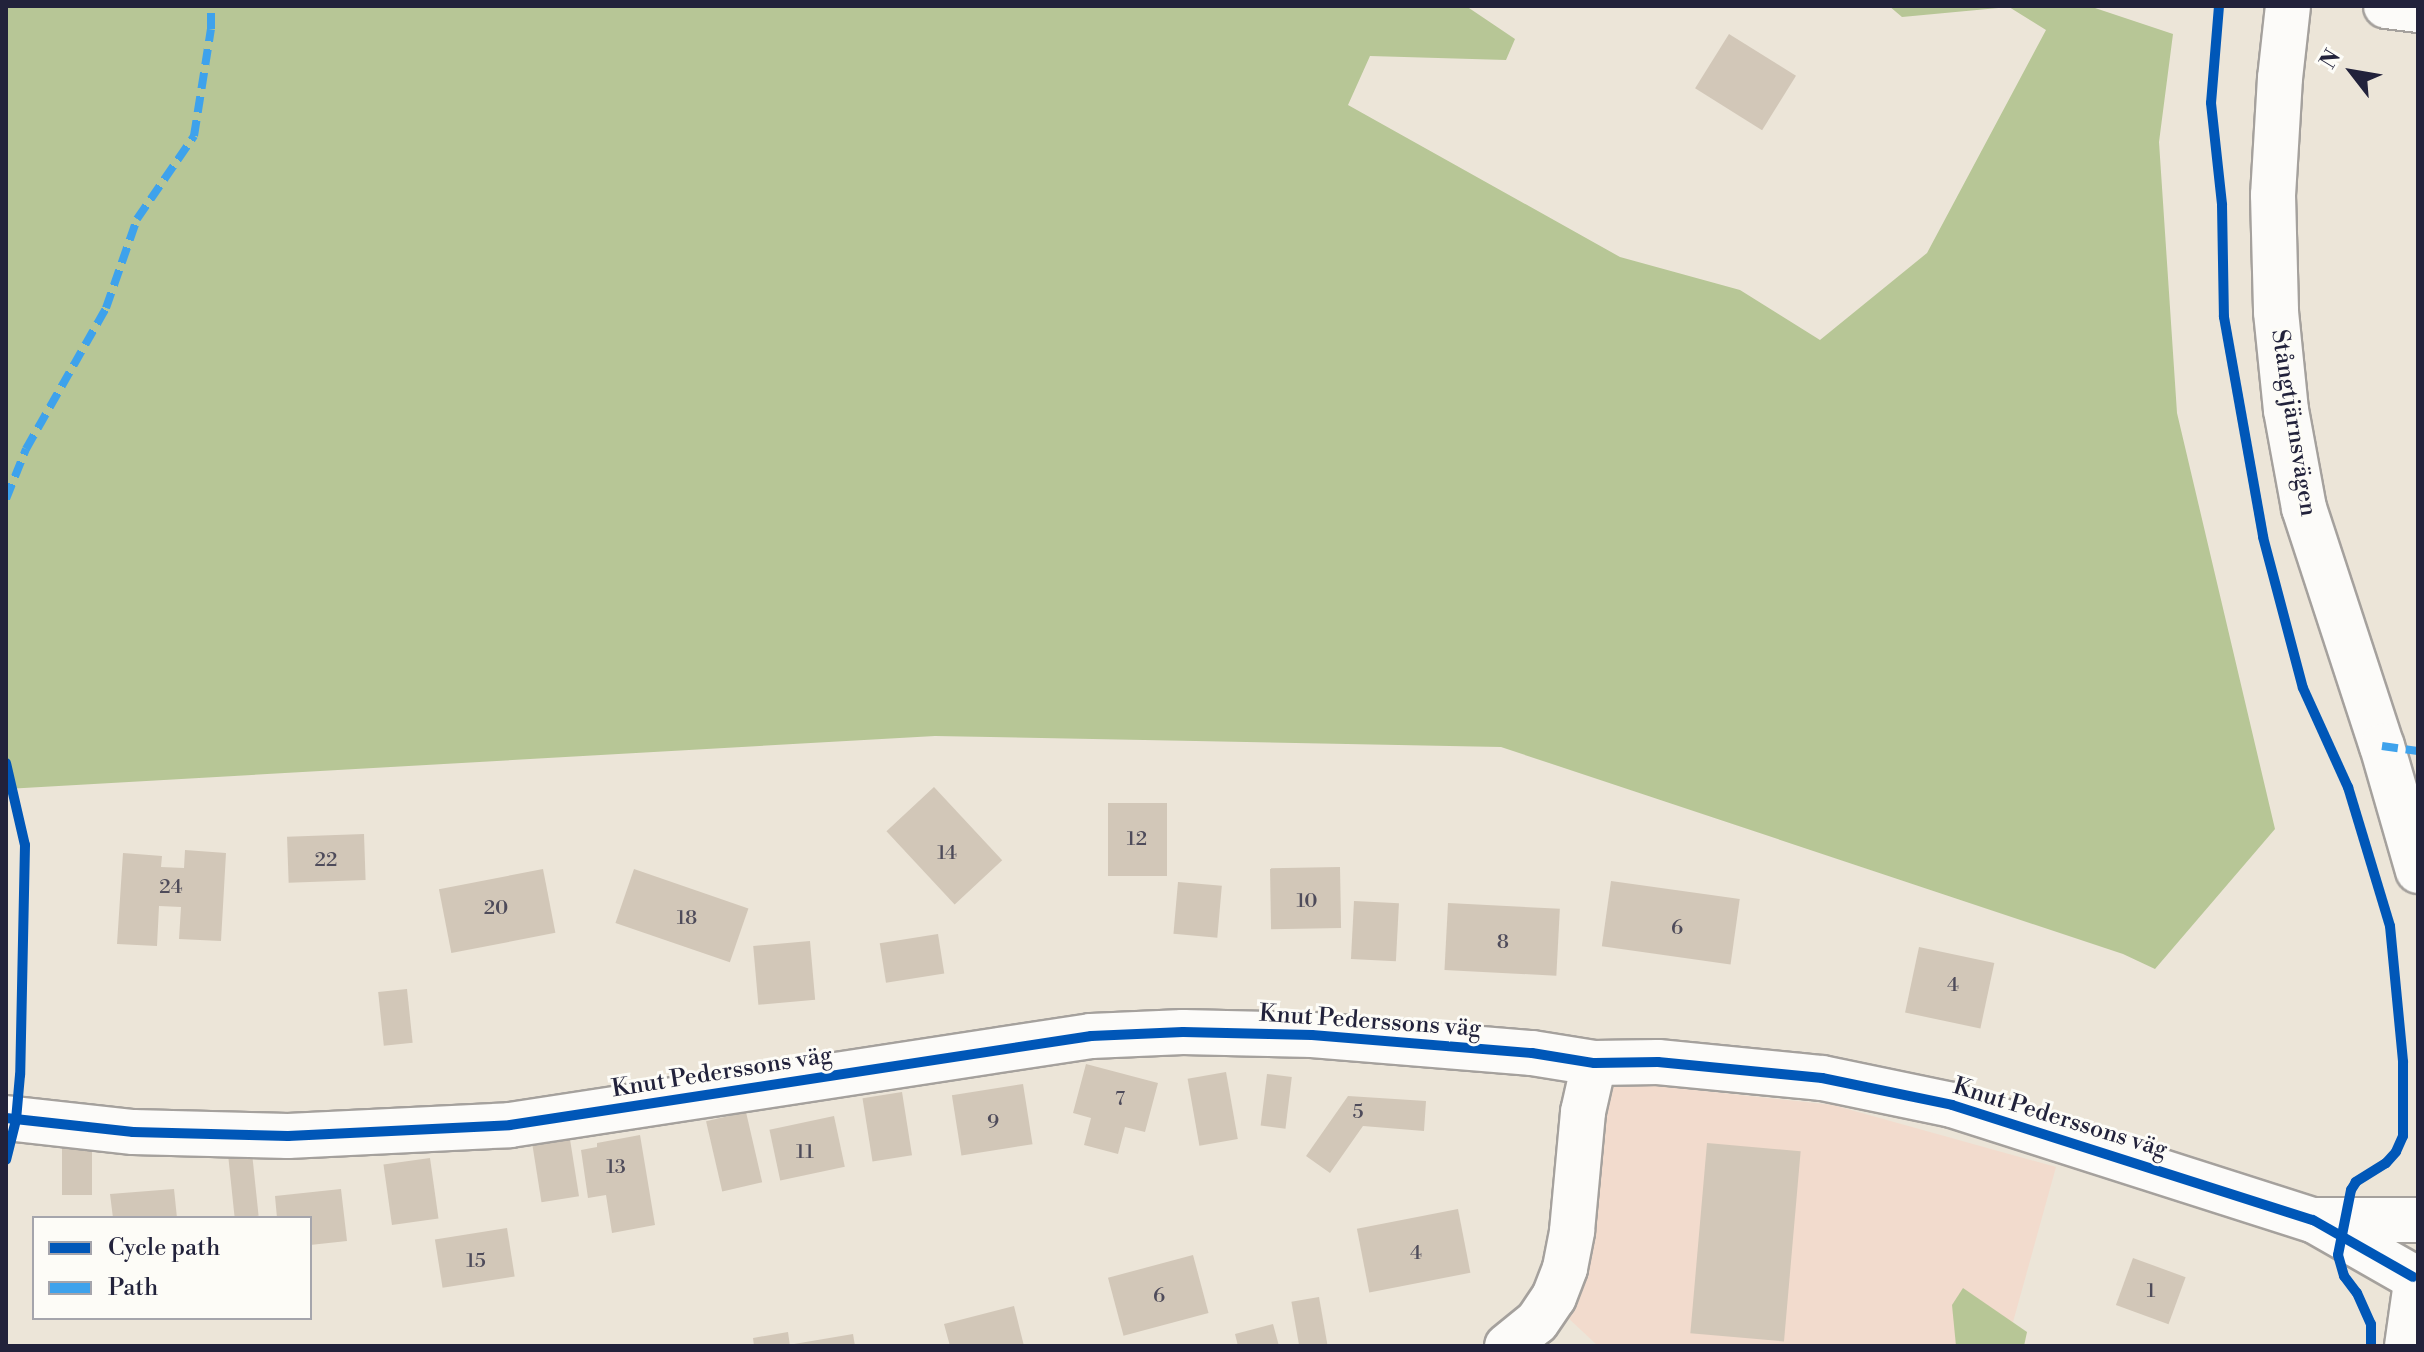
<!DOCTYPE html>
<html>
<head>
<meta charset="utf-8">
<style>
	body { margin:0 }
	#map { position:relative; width:2424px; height:1352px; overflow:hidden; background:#ece5d8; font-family:"Libre Bodoni",serif }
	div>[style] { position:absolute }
	.built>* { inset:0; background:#f2dbcd }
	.forest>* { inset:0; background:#b7c696 }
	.building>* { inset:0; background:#d2c7b8; transform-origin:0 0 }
	.roads { filter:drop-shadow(2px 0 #a5a19d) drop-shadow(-2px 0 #a5a19d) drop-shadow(0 2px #a5a19d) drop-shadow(0 -2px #a5a19d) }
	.minor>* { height:44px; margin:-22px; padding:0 22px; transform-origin:22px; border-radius:22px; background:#fcfbf9 }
	.quiet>* { height:8px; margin-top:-4px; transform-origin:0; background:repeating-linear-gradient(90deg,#3ea2ec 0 16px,transparent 0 24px) }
	.cycleway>* { height:10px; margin:-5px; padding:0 5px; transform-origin:5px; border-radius:5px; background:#0057b8 }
	span { translate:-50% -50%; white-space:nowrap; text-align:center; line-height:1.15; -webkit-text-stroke:6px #fdfcf7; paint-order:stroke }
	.number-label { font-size:20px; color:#4e4b5a }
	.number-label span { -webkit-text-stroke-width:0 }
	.street-label { font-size:24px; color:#22223b }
	.frame { position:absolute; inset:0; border:8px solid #22223b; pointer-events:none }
	.legend { position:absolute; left:32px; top:1216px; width:280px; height:104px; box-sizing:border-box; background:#fdfcf7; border:2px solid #a5a5ac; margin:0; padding:10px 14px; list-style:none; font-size:24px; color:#22223b }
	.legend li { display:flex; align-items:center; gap:16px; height:40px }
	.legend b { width:40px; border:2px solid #a5a5ac }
	.north { position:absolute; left:2312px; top:32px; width:80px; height:80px; -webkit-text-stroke:6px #fdfcf7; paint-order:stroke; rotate:301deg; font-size:22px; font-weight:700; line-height:32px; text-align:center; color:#22223b }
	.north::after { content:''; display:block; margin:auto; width:28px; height:36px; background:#22223b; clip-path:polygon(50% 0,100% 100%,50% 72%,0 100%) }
</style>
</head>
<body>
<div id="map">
	<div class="built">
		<div style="clip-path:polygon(1611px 1081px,1833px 1105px,2056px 1167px,2010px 1333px,1991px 1346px,1598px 1346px,1565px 1315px)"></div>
	</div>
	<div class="forest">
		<div style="clip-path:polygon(6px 6px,1466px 6px,1515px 39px,1506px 60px,1370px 56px,1348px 105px,1620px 257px,1740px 290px,1820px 340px,1927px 253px,2046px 30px,2009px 7px,1902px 17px,1889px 6px,2089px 6px,2173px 34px,2159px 142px,2177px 413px,2275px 829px,2155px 969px,2123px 954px,1501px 747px,935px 736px,6px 789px)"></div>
		<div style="clip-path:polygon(1963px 1288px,2027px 1332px,2024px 1346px,1956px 1346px,1952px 1305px)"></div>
	</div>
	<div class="building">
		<div style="left:1729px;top:34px;width:79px;height:64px;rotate:32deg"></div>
		<div style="left:934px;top:787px;width:100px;height:65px;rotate:47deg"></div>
		<div style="left:1108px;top:803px;width:59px;height:73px"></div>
		<div style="left:364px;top:834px;width:46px;height:77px;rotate:88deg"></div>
		<div style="clip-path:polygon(185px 850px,226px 853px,221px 941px,179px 939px,181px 907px,159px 906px,157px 946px,117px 944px,123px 853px,162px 856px,161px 867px,184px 868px)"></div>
		<div style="left:1340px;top:867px;width:61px;height:70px;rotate:89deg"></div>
		<div style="left:543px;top:869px;width:65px;height:106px;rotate:79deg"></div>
		<div style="left:634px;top:869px;width:121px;height:57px;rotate:19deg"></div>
		<div style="left:1611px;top:881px;width:130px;height:66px;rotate:8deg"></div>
		<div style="left:1178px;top:882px;width:44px;height:52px;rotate:5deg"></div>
		<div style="left:1354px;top:901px;width:45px;height:58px;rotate:3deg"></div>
		<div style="left:1448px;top:903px;width:112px;height:67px;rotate:3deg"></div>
		<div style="left:938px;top:934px;width:40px;height:59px;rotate:81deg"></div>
		<div style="left:810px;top:941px;width:59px;height:57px;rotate:85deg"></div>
		<div style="left:1919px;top:947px;width:77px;height:67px;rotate:12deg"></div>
		<div style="left:407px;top:989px;width:54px;height:29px;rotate:84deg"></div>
		<div style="clip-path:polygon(1086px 1064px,1158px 1083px,1145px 1132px,1125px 1127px,1118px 1154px,1084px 1145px,1091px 1118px,1073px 1113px)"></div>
		<div style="left:1226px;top:1072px;width:68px;height:39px;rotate:80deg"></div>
		<div style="left:1267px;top:1074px;width:25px;height:52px;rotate:7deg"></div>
		<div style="left:1023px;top:1084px;width:61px;height:72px;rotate:81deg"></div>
		<div style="left:902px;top:1092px;width:64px;height:40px;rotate:81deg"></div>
		<div style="clip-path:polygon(1348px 1096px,1426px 1101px,1424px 1131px,1363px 1126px,1330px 1173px,1306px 1156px)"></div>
		<div style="left:746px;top:1112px;width:72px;height:41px;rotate:77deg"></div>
		<div style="left:834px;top:1116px;width:52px;height:66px;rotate:78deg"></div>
		<div style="left:569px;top:1133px;width:64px;height:38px;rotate:81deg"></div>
		<div style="clip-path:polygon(640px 1135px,655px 1225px,612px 1233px,606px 1195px,588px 1198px,581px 1150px,597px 1147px,597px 1143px)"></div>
		<div style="left:1707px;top:1143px;width:94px;height:191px;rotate:5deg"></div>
		<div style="left:62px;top:1146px;width:30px;height:49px"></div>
		<div style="left:252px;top:1153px;width:63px;height:24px;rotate:84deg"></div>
		<div style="left:430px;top:1158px;width:61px;height:47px;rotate:82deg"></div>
		<div style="clip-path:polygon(174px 1189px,177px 1218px,113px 1218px,110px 1194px)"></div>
		<div style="clip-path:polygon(341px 1189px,347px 1241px,310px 1245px,310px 1218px,277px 1218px,275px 1196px)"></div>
		<div style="left:1458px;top:1209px;width:65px;height:103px;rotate:79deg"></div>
		<div style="left:507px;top:1228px;width:49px;height:73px;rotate:81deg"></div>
		<div style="left:1193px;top:1255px;width:60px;height:88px;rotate:75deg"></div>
		<div style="left:2133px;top:1258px;width:56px;height:50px;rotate:20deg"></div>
		<div style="left:1319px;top:1297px;width:50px;height:28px;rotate:80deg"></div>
		<div style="clip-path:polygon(1014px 1306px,1024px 1346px,950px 1346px,944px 1324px)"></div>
		<div style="clip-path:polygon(1273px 1324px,1279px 1346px,1238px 1346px,1235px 1334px)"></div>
		<div style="clip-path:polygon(788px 1332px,790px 1346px,754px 1346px,753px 1338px)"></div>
		<div style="clip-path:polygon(853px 1334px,855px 1346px,794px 1346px,794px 1344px)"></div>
	</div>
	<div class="roads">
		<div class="minor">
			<div style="left:2288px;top:6px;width:72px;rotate:96.3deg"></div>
			<div style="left:2280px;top:78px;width:117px;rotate:93.4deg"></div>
			<div style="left:2273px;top:195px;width:117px;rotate:88.5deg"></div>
			<div style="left:2276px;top:312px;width:99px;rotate:84.2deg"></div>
			<div style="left:2286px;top:410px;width:100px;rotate:79.6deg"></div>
			<div style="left:2304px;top:508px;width:250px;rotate:71.9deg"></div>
			<div style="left:2382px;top:746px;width:130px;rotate:73.9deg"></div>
			<div style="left:2386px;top:6px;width:32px;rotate:7deg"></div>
			<div style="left:6px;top:1118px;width:128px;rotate:6.3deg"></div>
			<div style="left:133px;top:1132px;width:155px;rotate:1.5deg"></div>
			<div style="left:288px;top:1136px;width:222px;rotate:-2.8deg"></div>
			<div style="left:510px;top:1125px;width:588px;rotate:-8.71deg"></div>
			<div style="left:1091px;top:1036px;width:92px;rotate:-2.5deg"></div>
			<div style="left:1183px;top:1032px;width:129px;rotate:1.3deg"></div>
			<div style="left:1312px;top:1035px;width:221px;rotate:4.7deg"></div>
			<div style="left:1532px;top:1053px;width:63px;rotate:9.2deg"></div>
			<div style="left:1594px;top:1063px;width:64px;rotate:-0.9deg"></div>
			<div style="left:1658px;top:1062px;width:165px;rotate:5.6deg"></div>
			<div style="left:1822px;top:1078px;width:133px;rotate:11.7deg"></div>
			<div style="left:1952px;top:1105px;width:379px;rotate:17.7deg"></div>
			<div style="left:2313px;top:1220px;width:115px;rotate:29.7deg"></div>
			<div style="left:2316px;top:1220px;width:102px"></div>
			<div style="left:1507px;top:1346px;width:38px;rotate:-39deg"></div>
			<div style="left:1537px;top:1322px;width:30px;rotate:-56deg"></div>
			<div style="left:1554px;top:1297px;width:31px;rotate:-69deg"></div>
			<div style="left:1565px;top:1268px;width:38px;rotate:-79deg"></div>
			<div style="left:1572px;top:1231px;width:120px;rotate:-84.7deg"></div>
			<div style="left:1583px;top:1112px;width:50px;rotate:-77.3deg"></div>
			<div style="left:2407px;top:1346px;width:64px;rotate:-81.9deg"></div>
		</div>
	</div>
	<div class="quiet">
		<div style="left:6px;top:499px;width:54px;rotate:-68.2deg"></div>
		<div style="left:26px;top:449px;width:162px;rotate:-60.4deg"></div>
		<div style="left:106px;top:308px;width:94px;rotate:-70.8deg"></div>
		<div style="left:137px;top:219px;width:101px;rotate:-55.5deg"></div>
		<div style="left:194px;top:136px;width:108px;rotate:-81deg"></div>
		<div style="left:211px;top:29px;width:23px;rotate:-90deg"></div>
		<div style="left:2382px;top:746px;width:36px;rotate:8deg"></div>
	</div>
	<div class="cycleway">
		<div style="left:2219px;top:6px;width:97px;rotate:94.7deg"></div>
		<div style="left:2211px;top:103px;width:103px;rotate:83.8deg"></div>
		<div style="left:2222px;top:205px;width:112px;rotate:89deg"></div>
		<div style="left:2224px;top:317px;width:223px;rotate:79.9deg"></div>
		<div style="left:2263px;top:537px;width:156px;rotate:75.2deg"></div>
		<div style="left:2303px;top:688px;width:109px;rotate:65.6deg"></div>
		<div style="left:2348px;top:787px;width:145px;rotate:73.2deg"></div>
		<div style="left:2390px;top:926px;width:137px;rotate:84.5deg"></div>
		<div style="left:2403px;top:1062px;width:74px;rotate:90deg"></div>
		<div style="left:2403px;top:1136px;width:17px;rotate:114deg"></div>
		<div style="left:2396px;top:1152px;width:15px;rotate:132deg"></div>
		<div style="left:2386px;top:1163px;width:36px;rotate:148deg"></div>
		<div style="left:2356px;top:1182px;width:9px;rotate:122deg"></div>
		<div style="left:2351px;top:1190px;width:66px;rotate:101.3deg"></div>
		<div style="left:2338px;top:1255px;width:22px;rotate:74deg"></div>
		<div style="left:2344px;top:1276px;width:21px;rotate:53deg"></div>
		<div style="left:2357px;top:1293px;width:34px;rotate:66deg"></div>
		<div style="left:2371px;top:1324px;width:22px;rotate:90deg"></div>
		<div style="left:6px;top:763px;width:84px;rotate:77deg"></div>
		<div style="left:25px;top:845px;width:230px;rotate:91.2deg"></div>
		<div style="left:20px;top:1075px;width:45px;rotate:95.1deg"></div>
		<div style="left:16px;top:1120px;width:41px;rotate:104deg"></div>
		<div style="left:6px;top:1118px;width:128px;rotate:6.3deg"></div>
		<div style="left:133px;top:1132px;width:155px;rotate:1.5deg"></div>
		<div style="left:288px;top:1136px;width:222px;rotate:-2.8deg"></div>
		<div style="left:510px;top:1125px;width:588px;rotate:-8.71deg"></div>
		<div style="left:1091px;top:1036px;width:92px;rotate:-2.5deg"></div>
		<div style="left:1183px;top:1032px;width:129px;rotate:1.3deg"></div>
		<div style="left:1312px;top:1035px;width:221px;rotate:4.7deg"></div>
		<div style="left:1532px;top:1053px;width:63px;rotate:9.2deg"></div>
		<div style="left:1594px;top:1063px;width:64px;rotate:-0.9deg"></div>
		<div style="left:1658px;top:1062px;width:165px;rotate:5.6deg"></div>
		<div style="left:1822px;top:1078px;width:133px;rotate:11.7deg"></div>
		<div style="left:1952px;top:1105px;width:379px;rotate:17.7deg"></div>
		<div style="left:2313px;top:1220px;width:115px;rotate:29.7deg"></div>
	</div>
	<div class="number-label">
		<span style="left:1137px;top:839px">12</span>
		<span style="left:947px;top:853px">14</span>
		<span style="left:326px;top:860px">22</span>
		<span style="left:171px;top:887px">24</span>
		<span style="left:1307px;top:901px">10</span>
		<span style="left:496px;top:908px">20</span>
		<span style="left:687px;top:918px">18</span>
		<span style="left:1677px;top:928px">6</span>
		<span style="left:1503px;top:942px">8</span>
		<span style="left:1953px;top:985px">4</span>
		<span style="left:1120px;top:1099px">7</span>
		<span style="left:1358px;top:1112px">5</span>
		<span style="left:993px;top:1122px">9</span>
		<span style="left:805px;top:1152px">11</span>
		<span style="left:616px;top:1167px">13</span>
		<span style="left:1416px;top:1253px">4</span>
		<span style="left:476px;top:1261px">15</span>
		<span style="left:2151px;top:1291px">1</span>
		<span style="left:1159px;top:1296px">6</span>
	</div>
	<div class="street-label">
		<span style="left:2293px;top:423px;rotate:81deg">Stångtjärnsvägen</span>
		<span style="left:1370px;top:1022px;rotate:4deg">Knut Pederssons väg</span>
		<span style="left:722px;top:1073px;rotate:-9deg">Knut Pederssons väg</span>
		<span style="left:2060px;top:1119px;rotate:17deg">Knut Pederssons väg</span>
	</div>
	<div class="frame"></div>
	<ul class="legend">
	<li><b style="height:10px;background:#0057b8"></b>Cycle path</li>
	<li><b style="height:10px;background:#3ea2ec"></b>Path</li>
	</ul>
	<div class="north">N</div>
</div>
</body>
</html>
